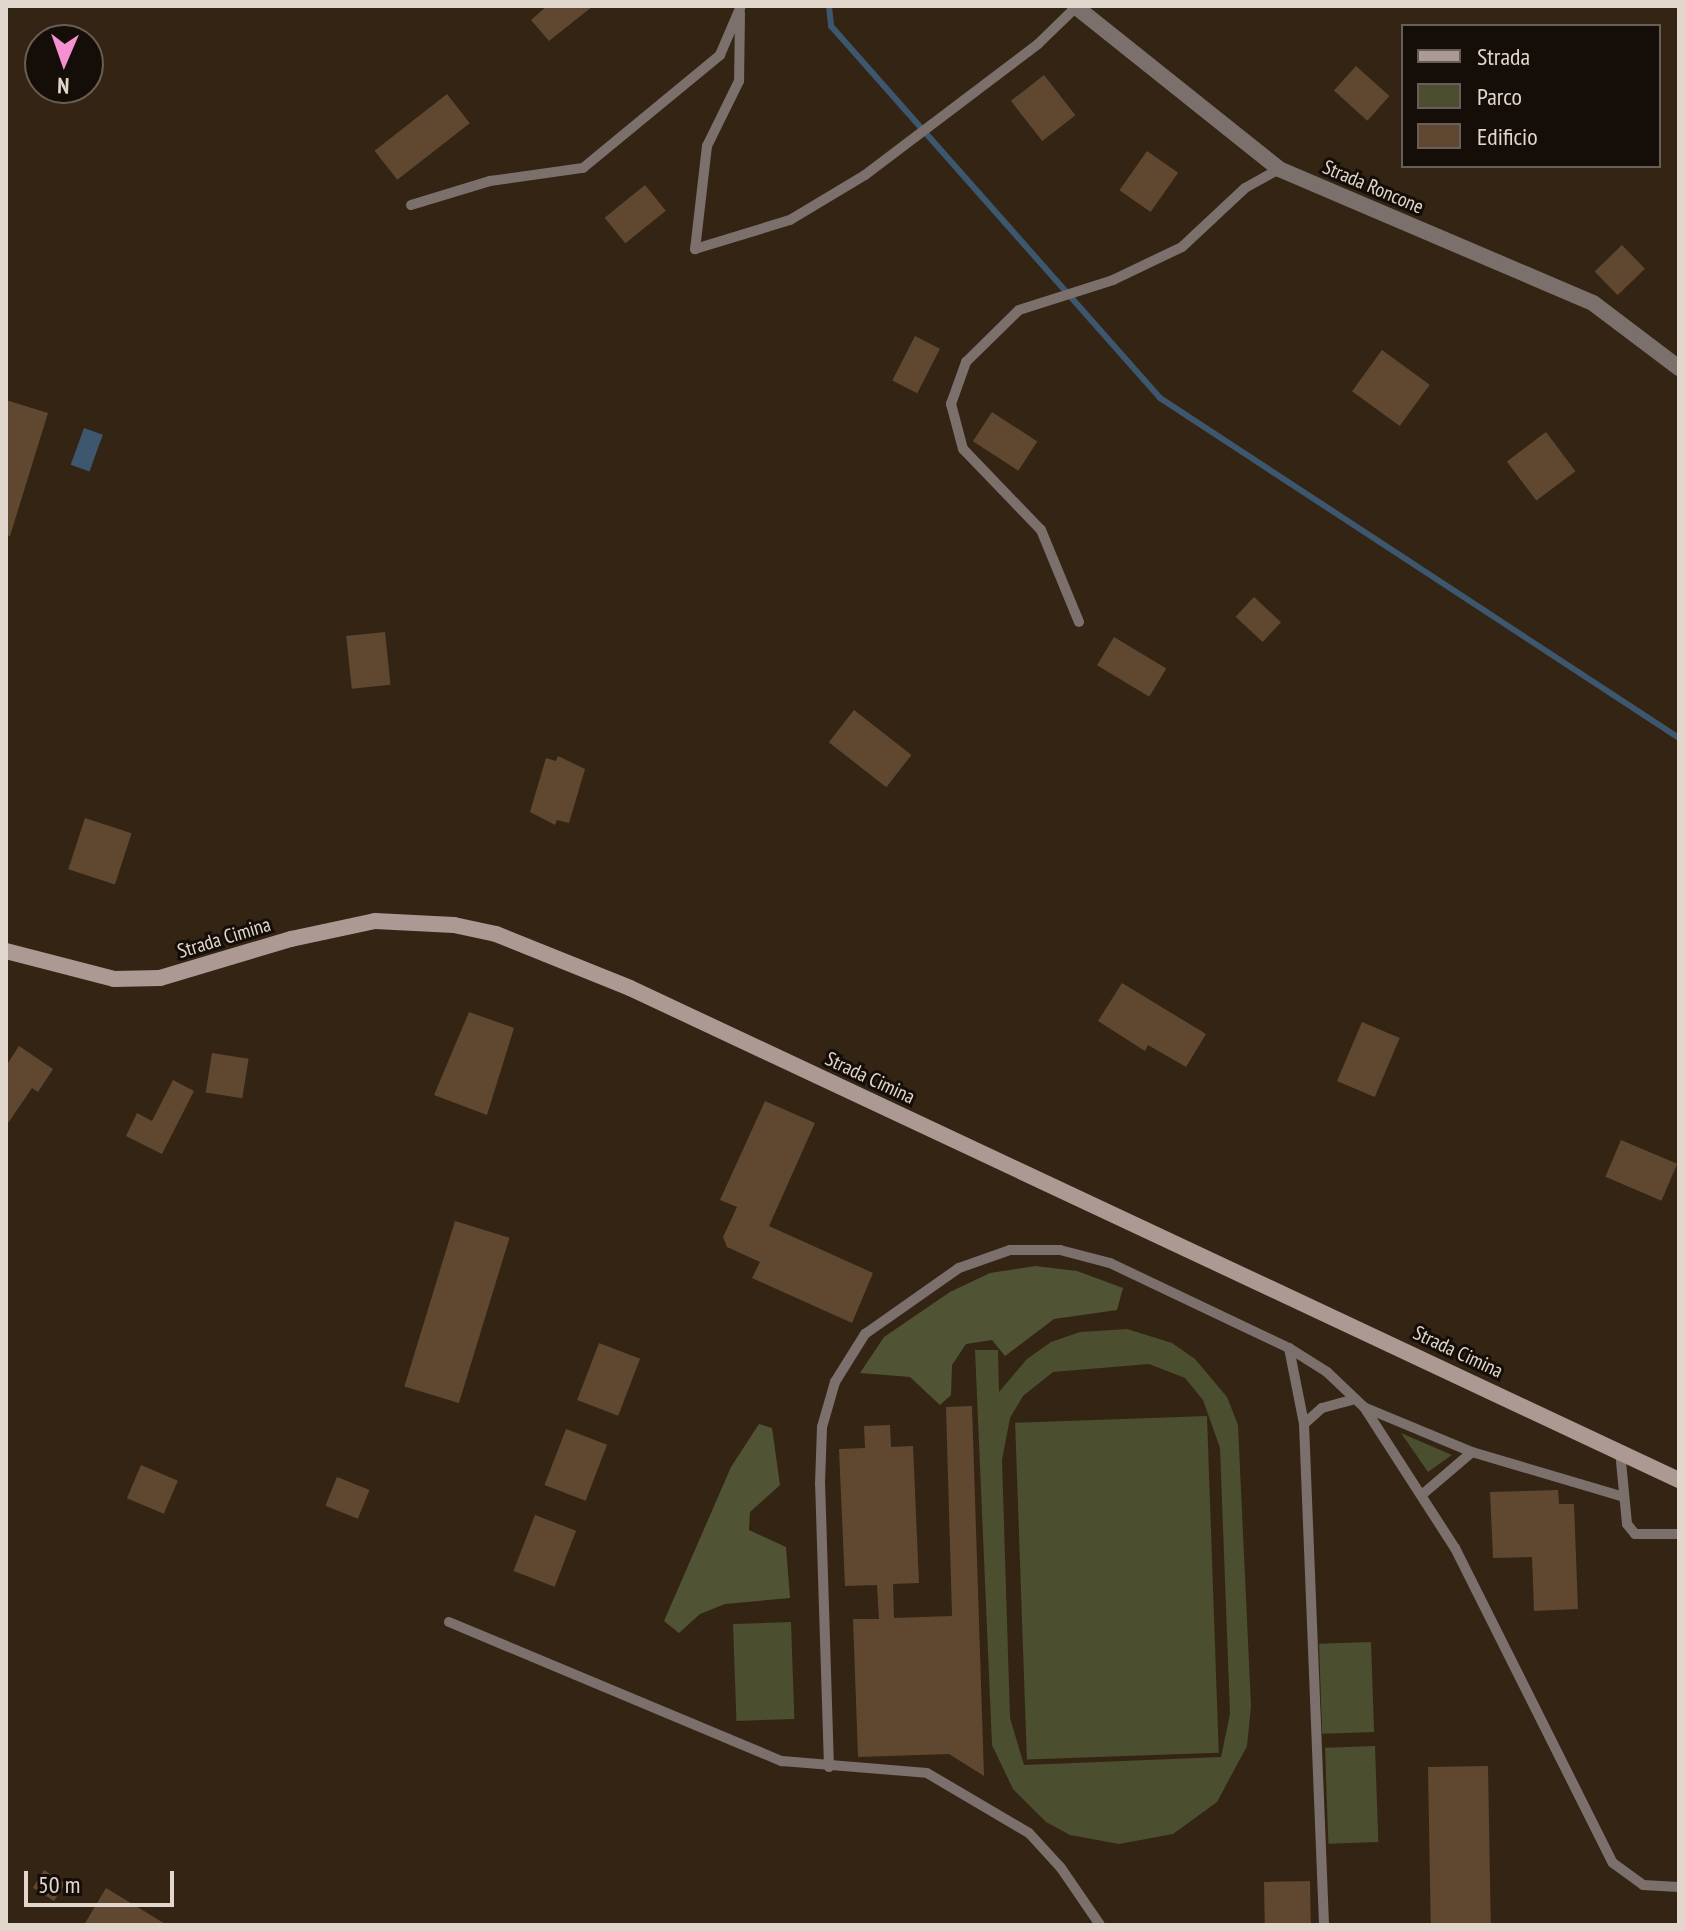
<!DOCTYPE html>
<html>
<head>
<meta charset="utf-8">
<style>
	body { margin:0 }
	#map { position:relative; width:1685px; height:1931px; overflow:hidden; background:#332414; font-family:"PT Sans Narrow",sans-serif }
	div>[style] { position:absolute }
	.green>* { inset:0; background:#4b4e2f; transform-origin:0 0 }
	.forest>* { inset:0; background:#505434 }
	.water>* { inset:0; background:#3d576e; transform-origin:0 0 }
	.stream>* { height:6px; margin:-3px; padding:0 3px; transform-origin:3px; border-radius:3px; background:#3d576e }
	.building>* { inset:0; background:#604830; transform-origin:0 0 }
	.lane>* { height:10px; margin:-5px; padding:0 5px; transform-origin:5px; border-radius:5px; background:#7b706c }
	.street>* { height:16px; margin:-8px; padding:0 8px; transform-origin:8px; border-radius:8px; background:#7b706c }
	.secondary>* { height:16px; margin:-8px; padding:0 8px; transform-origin:8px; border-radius:8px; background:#ac9994 }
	span { translate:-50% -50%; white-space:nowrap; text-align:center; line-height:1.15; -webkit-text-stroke:6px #150e08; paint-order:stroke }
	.street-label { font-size:20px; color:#e1d7cd }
	.frame { position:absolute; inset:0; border:8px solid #e1d7cd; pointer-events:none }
	.legend { position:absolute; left:1401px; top:24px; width:260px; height:144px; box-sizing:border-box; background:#150e08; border:2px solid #675e57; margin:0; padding:10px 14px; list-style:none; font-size:24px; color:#e1d7cd }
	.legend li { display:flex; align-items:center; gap:16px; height:40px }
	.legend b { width:40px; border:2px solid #675e57 }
	.north { position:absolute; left:24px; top:24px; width:80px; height:80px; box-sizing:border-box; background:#150e08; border:2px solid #675e57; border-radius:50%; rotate:182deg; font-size:22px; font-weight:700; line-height:32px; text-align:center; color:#e1d7cd }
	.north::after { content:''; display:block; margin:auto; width:28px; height:36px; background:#f591d2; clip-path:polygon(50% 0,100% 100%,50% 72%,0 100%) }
	.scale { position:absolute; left:24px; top:1871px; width:150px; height:36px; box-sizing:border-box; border:4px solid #e1d7cd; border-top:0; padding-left:10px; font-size:24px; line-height:28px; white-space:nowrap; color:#e1d7cd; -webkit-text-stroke:6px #150e08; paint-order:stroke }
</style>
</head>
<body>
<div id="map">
	<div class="green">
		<div style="clip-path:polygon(evenodd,1127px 1329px,1172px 1343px,1195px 1359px,1227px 1397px,1238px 1425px,1251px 1706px,1247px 1746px,1217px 1802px,1173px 1834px,1119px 1844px,1070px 1835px,1046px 1822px,1013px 1789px,992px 1745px,975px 1350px,998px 1350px,999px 1392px,1027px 1359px,1051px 1342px,1080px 1332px,1127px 1329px,1149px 1364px,1185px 1378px,1203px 1400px,1220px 1448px,1230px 1714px,1221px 1757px,1024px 1765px,1010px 1718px,1002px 1460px,1010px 1418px,1023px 1396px,1053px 1372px,1149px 1364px)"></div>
		<div style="left:1207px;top:1416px;width:337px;height:192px;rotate:88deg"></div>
		<div style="clip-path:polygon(1401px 1433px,1452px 1455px,1428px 1472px)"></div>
		<div style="left:791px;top:1622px;width:97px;height:58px;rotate:88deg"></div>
		<div style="left:1371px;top:1642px;width:90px;height:52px;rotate:88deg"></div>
		<div style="left:1375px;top:1746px;width:96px;height:50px;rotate:88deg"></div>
	</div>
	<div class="forest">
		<div style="clip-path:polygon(1035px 1266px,1077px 1271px,1123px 1288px,1117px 1310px,1054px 1319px,1005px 1356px,992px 1340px,966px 1344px,952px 1365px,951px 1395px,940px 1405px,910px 1377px,860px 1373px,884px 1337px,950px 1292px,990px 1273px)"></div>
		<div style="clip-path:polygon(759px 1424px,772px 1428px,780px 1485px,750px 1512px,749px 1530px,786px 1547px,790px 1598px,725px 1604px,700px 1614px,679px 1633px,664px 1621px,731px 1467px)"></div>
	</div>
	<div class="water">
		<div style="left:84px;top:428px;width:20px;height:39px;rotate:20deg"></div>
	</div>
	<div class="stream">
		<div style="left:829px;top:6px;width:20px;rotate:84deg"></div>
		<div style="left:831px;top:26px;width:497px;rotate:48.5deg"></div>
		<div style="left:1160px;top:398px;width:620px;rotate:33.23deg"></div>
	</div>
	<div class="building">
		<div style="clip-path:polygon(547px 6px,593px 6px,549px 41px,531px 20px)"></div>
		<div style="left:1356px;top:66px;width:45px;height:33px;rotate:42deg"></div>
		<div style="left:1044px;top:75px;width:51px;height:42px;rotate:52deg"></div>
		<div style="left:447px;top:94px;width:37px;height:92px;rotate:52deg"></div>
		<div style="left:1147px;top:151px;width:38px;height:48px;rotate:35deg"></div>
		<div style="left:645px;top:185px;width:33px;height:52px;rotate:51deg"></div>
		<div style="left:1622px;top:245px;width:33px;height:38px;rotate:46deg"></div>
		<div style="left:915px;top:336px;width:28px;height:50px;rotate:27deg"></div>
		<div style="left:1382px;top:350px;width:59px;height:51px;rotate:36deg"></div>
		<div style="clip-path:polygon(6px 400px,48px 413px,10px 536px,6px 535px)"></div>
		<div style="left:992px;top:412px;width:54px;height:35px;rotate:33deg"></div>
		<div style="left:1546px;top:432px;width:49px;height:49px;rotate:53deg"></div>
		<div style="left:1254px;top:597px;width:37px;height:27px;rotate:43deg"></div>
		<div style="left:385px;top:632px;width:53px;height:39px;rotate:84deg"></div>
		<div style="left:1114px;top:637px;width:61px;height:33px;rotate:31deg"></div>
		<div style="left:854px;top:710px;width:73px;height:41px;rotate:38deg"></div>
		<div style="clip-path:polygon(558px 756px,585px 769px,569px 823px,557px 820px,555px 825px,530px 812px,546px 758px,556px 761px)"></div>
		<div style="left:85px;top:818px;width:49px;height:54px;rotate:18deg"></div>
		<div style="clip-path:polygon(1122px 983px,1206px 1034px,1186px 1067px,1148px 1045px,1145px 1051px,1098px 1021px)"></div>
		<div style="clip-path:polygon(469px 1012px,514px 1028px,487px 1115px,434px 1095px)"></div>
		<div style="left:1362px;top:1022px;width:41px;height:64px;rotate:23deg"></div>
		<div style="clip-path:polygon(19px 1046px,53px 1069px,38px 1092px,32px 1088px,6px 1126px,6px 1066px)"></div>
		<div style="left:212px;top:1053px;width:37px;height:40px;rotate:9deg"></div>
		<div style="clip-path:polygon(173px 1080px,194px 1091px,162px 1154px,126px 1136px,137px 1113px,152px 1121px)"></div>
		<div style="clip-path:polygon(765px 1101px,815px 1123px,769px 1226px,873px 1273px,852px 1323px,752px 1278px,760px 1262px,727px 1247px,723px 1237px,737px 1207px,720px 1200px)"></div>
		<div style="left:1621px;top:1140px;width:61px;height:40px;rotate:23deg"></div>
		<div style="left:455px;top:1221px;width:57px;height:173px;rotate:17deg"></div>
		<div style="left:599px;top:1343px;width:44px;height:61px;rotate:21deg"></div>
		<div style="clip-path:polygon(972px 1406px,984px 1776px,949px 1754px,858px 1757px,853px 1619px,879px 1619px,877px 1585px,845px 1586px,839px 1449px,865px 1448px,864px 1426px,890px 1425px,891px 1447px,913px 1446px,919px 1583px,893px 1584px,894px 1618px,952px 1616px,946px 1407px)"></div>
		<div style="left:566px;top:1429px;width:44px;height:60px;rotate:21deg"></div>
		<div style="left:141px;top:1465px;width:40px;height:36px;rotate:23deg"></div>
		<div style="left:337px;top:1477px;width:35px;height:31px;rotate:22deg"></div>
		<div style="clip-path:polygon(1558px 1490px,1559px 1504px,1574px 1504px,1578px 1609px,1534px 1611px,1532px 1557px,1493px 1558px,1490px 1492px)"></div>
		<div style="left:535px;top:1515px;width:44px;height:60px;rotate:21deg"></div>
		<div style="left:1488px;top:1766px;width:159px;height:60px;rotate:89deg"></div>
		<div style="left:44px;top:1870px;width:25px;height:21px;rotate:32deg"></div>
		<div style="left:1310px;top:1881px;width:44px;height:46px;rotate:89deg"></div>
		<div style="clip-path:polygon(106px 1888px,167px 1925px,84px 1925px)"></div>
	</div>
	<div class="lane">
		<div style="left:740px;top:13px;width:68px;rotate:90.8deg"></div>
		<div style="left:739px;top:81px;width:72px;rotate:116.2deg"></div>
		<div style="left:707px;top:146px;width:104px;rotate:96.6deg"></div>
		<div style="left:695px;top:249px;width:99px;rotate:-17deg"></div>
		<div style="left:790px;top:220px;width:87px;rotate:-31deg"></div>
		<div style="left:865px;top:175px;width:217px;rotate:-37.1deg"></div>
		<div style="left:1038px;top:44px;width:53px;rotate:-44.2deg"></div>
		<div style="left:411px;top:205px;width:83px;rotate:-16.9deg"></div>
		<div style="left:490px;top:181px;width:94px;rotate:-8deg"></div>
		<div style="left:583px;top:168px;width:178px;rotate:-39.5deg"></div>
		<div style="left:720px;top:55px;width:53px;rotate:-66.8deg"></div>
		<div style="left:1079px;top:622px;width:100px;rotate:-112.4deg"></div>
		<div style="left:1041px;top:530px;width:112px;rotate:-133.9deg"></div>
		<div style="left:963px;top:449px;width:47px;rotate:-104.9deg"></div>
		<div style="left:951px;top:404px;width:45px;rotate:-70.3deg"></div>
		<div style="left:966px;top:362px;width:74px;rotate:-44.5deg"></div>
		<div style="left:1019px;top:310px;width:99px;rotate:-17.7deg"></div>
		<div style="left:1113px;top:280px;width:76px;rotate:-25.6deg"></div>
		<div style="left:1182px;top:247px;width:86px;rotate:-43.1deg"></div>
		<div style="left:1245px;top:188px;width:39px;rotate:-29deg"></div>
		<div style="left:1289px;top:1348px;width:77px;rotate:78.8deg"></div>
		<div style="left:1304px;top:1424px;width:501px;rotate:87.71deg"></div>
		<div style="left:1366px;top:1408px;width:115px;rotate:22.5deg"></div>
		<div style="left:1472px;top:1452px;width:155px;rotate:16.5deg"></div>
		<div style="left:1304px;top:1424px;width:24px;rotate:-42deg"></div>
		<div style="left:1322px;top:1408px;width:34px;rotate:-15deg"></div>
		<div style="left:1620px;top:1451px;width:73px;rotate:84.5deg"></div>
		<div style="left:1627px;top:1524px;width:13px;rotate:51deg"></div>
		<div style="left:1635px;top:1534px;width:44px"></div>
		<div style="left:1424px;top:1493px;width:63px;rotate:-40.5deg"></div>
		<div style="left:449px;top:1622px;width:361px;rotate:22.7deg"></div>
		<div style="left:782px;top:1761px;width:145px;rotate:4.7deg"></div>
		<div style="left:927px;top:1773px;width:118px;rotate:30.5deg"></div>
		<div style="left:1029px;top:1833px;width:47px;rotate:47.6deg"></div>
		<div style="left:1061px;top:1868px;width:69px;rotate:55.6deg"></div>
		<div style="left:829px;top:1767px;width:283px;rotate:-91.8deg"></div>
		<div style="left:820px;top:1484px;width:57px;rotate:-88deg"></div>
		<div style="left:822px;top:1427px;width:47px;rotate:-73.9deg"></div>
		<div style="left:835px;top:1382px;width:57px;rotate:-58deg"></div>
		<div style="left:865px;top:1334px;width:115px;rotate:-35.1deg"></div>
		<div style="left:959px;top:1268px;width:54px;rotate:-19.4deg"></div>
		<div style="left:1010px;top:1250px;width:50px"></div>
		<div style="left:1060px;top:1250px;width:52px;rotate:14.6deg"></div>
		<div style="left:1110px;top:1263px;width:198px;rotate:25.4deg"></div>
		<div style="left:1289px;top:1348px;width:45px;rotate:32.3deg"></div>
		<div style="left:1327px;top:1372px;width:51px;rotate:43.4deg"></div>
		<div style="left:1364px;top:1407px;width:168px;rotate:57.2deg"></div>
		<div style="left:1455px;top:1548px;width:352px;rotate:63.4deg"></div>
		<div style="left:1613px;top:1863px;width:37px;rotate:36deg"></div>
		<div style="left:1643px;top:1885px;width:36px;rotate:3deg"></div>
	</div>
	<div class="street">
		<div style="left:1075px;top:6px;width:261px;rotate:38.6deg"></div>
		<div style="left:1279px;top:169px;width:341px;rotate:23.1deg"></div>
		<div style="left:1593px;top:303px;width:108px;rotate:37.1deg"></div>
	</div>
	<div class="secondary">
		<div style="left:6px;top:951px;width:112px;rotate:14.5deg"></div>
		<div style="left:114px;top:979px;width:46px;rotate:-1.2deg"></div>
		<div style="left:160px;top:978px;width:137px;rotate:-16.6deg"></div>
		<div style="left:291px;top:939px;width:86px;rotate:-12.1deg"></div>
		<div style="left:375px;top:921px;width:79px;rotate:2.9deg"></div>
		<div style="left:454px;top:925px;width:43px;rotate:12.1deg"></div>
		<div style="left:496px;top:934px;width:144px;rotate:21.9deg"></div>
		<div style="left:630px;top:988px;width:1159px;rotate:25.13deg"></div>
	</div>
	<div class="street-label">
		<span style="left:1373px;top:187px;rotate:23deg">Strada Roncone</span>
		<span style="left:224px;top:938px;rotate:-17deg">Strada Cimina</span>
		<span style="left:870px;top:1078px;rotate:25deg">Strada Cimina</span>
		<span style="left:1458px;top:1352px;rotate:25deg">Strada Cimina</span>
	</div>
	<div class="frame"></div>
	<ul class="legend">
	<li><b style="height:10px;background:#ac9994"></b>Strada</li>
	<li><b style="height:22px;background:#4b4e2f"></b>Parco</li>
	<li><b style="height:22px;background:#604830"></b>Edificio</li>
	</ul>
	<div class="north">N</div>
	<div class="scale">50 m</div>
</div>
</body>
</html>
